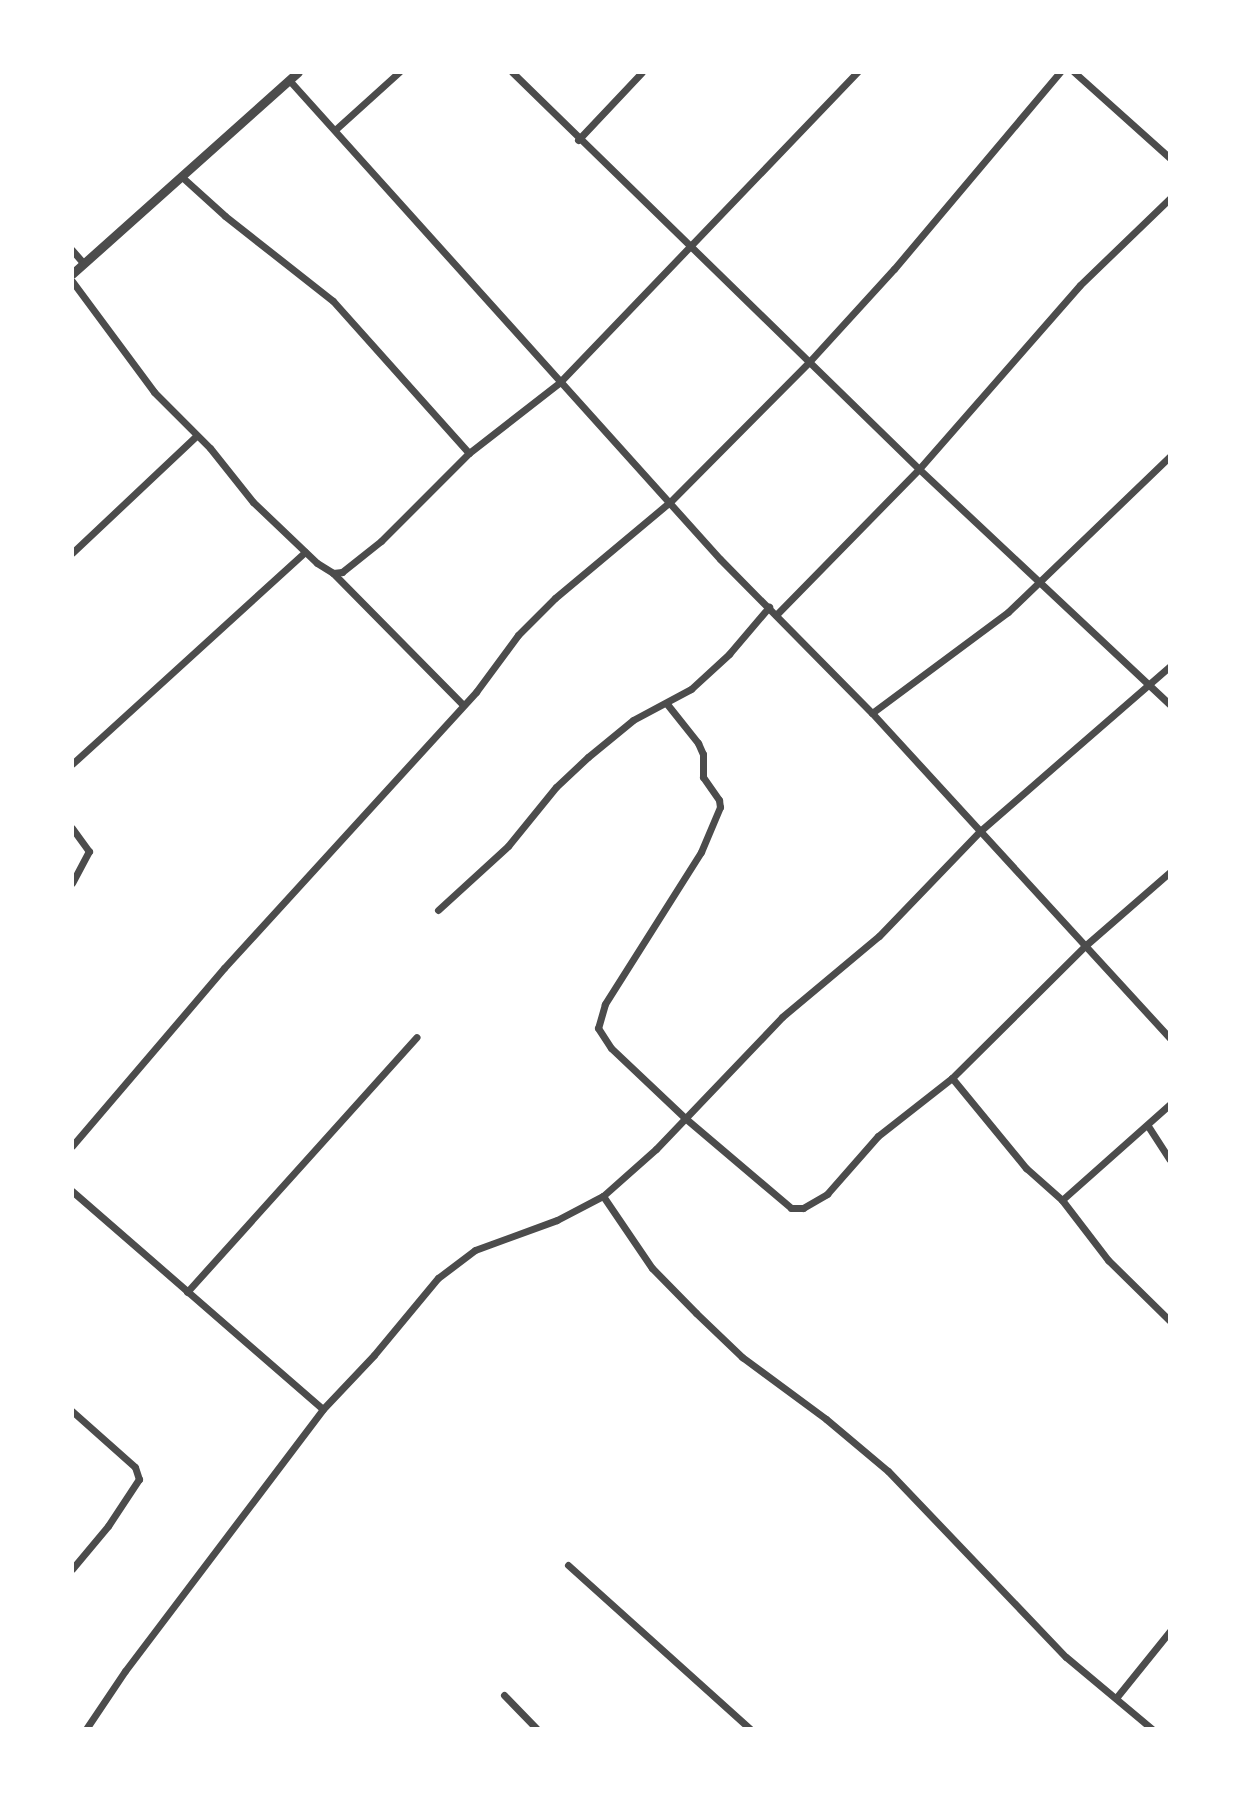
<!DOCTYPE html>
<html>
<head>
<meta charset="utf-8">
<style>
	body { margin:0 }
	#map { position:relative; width:1242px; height:1801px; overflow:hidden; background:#fff; font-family:Ubuntu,sans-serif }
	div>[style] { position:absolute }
	.minor>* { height:7px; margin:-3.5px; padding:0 3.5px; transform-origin:3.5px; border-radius:3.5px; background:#4c4c4c }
	.tertiary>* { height:9px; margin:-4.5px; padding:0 4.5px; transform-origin:4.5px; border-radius:4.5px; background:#4c4c4c }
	span { translate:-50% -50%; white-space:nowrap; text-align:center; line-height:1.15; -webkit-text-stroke:7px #fff; paint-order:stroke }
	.frame { position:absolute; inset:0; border:74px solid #fff; pointer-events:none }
</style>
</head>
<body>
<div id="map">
	<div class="minor">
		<div style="left:512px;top:72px;width:569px;rotate:44.29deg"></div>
		<div style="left:919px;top:469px;width:345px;rotate:43.2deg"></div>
		<div style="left:1074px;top:72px;width:129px;rotate:41.9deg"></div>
		<div style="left:289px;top:80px;width:644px;rotate:48.02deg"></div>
		<div style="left:720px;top:559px;width:216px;rotate:45.4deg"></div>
		<div style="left:872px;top:713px;width:441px;rotate:47.5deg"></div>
		<div style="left:336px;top:129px;width:85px;rotate:-42.1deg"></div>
		<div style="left:578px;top:140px;width:93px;rotate:-46.7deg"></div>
		<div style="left:182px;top:177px;width:58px;rotate:42.2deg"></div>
		<div style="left:225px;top:216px;width:137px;rotate:38.2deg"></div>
		<div style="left:333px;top:301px;width:204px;rotate:48.2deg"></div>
		<div style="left:72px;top:250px;width:18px;rotate:49deg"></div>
		<div style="left:72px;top:281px;width:138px;rotate:53.5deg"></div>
		<div style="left:154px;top:392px;width:79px;rotate:45deg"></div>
		<div style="left:210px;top:448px;width:69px;rotate:51.5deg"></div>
		<div style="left:253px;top:502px;width:88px;rotate:43.6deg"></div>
		<div style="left:317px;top:563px;width:19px;rotate:32deg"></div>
		<div style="left:333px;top:573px;width:9px;rotate:-6deg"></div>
		<div style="left:342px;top:572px;width:50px;rotate:-38.5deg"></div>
		<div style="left:381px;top:541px;width:124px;rotate:-45deg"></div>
		<div style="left:469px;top:453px;width:114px;rotate:-37.9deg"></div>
		<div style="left:559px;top:383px;width:431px;rotate:-46.2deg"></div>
		<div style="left:72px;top:553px;width:170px;rotate:-43.3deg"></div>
		<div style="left:333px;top:573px;width:184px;rotate:45.4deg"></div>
		<div style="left:776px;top:615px;width:204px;rotate:-45.6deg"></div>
		<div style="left:919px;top:469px;width:244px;rotate:-48.8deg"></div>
		<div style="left:1080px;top:285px;width:125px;rotate:-44deg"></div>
		<div style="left:667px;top:704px;width:50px;rotate:51.5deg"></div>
		<div style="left:698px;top:743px;width:12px;rotate:66deg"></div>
		<div style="left:703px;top:754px;width:23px;rotate:90deg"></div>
		<div style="left:703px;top:777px;width:28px;rotate:55deg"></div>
		<div style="left:719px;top:800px;width:7px;rotate:82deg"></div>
		<div style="left:720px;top:807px;width:49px;rotate:112.9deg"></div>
		<div style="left:701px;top:852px;width:180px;rotate:122.3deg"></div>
		<div style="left:605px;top:1004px;width:25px;rotate:106deg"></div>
		<div style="left:598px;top:1028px;width:24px;rotate:57deg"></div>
		<div style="left:611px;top:1048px;width:102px;rotate:43.4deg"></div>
		<div style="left:685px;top:1118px;width:139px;rotate:40.3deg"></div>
		<div style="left:791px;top:1208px;width:12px"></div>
		<div style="left:803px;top:1208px;width:28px;rotate:-30deg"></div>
		<div style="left:827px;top:1194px;width:77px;rotate:-48.7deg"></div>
		<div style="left:878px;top:1136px;width:94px;rotate:-38.1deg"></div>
		<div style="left:952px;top:1078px;width:189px;rotate:-44.8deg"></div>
		<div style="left:1086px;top:945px;width:111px;rotate:-41deg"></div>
		<div style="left:872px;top:713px;width:169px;rotate:-36.6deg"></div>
		<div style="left:1008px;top:612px;width:225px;rotate:-43.9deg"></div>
		<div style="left:72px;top:764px;width:315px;rotate:-42.3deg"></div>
		<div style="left:72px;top:828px;width:29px;rotate:54deg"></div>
		<div style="left:89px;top:851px;width:36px;rotate:118deg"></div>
		<div style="left:438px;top:910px;width:95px;rotate:-42.4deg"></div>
		<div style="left:508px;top:846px;width:76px;rotate:-50.9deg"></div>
		<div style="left:556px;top:787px;width:44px;rotate:-43.2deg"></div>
		<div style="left:588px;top:757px;width:58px;rotate:-39.4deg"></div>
		<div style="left:633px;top:720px;width:66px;rotate:-28.1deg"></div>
		<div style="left:691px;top:689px;width:52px;rotate:-42.6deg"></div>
		<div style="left:729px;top:654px;width:62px;rotate:-49.6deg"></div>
		<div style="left:952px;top:1078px;width:117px;rotate:50.6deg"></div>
		<div style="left:1026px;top:1168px;width:48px;rotate:41.6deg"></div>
		<div style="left:1062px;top:1200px;width:76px;rotate:52.5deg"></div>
		<div style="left:1108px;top:1260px;width:87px;rotate:44.5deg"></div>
		<div style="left:1148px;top:1126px;width:40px;rotate:57.1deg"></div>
		<div style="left:72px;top:1146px;width:234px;rotate:-49.5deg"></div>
		<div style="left:224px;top:968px;width:374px;rotate:-47.6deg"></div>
		<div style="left:476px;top:692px;width:71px;rotate:-53.6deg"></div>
		<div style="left:518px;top:635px;width:52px;rotate:-45deg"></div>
		<div style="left:555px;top:598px;width:150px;rotate:-39.9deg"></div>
		<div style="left:670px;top:502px;width:197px;rotate:-45.2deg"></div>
		<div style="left:809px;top:362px;width:126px;rotate:-47.6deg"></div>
		<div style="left:894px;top:269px;width:258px;rotate:-49.9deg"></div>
		<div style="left:72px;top:1191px;width:332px;rotate:41deg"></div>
		<div style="left:603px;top:1196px;width:87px;rotate:55.8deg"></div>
		<div style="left:652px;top:1268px;width:63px;rotate:45.6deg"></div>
		<div style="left:696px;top:1313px;width:64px;rotate:43.7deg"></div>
		<div style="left:742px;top:1357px;width:104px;rotate:36.4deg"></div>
		<div style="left:826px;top:1419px;width:81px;rotate:40deg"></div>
		<div style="left:888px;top:1471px;width:257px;rotate:46.3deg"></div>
		<div style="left:1066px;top:1657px;width:112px;rotate:39.9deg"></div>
		<div style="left:1062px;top:1200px;width:144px;rotate:-41.6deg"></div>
		<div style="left:187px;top:1292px;width:343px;rotate:-48deg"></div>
		<div style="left:72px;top:1411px;width:84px;rotate:41.6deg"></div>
		<div style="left:135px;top:1467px;width:13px;rotate:72deg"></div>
		<div style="left:139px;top:1479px;width:56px;rotate:123.4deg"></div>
		<div style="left:108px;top:1526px;width:56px;rotate:129.9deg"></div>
		<div style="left:568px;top:1565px;width:245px;rotate:42deg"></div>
		<div style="left:504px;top:1695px;width:47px;rotate:45.9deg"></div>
		<div style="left:1116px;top:1698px;width:86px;rotate:-51.1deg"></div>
		<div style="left:86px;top:1729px;width:70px;rotate:-56.1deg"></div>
		<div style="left:125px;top:1671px;width:328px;rotate:-52.9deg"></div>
		<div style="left:323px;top:1409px;width:74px;rotate:-46.6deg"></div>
		<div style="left:374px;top:1355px;width:100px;rotate:-50.3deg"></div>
		<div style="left:438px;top:1278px;width:46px;rotate:-37.1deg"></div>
		<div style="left:475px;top:1250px;width:87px;rotate:-20.1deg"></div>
		<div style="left:557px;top:1220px;width:52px;rotate:-27.6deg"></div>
		<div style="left:603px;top:1196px;width:71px;rotate:-41.6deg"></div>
		<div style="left:656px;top:1149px;width:182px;rotate:-46.3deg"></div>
		<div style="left:782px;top:1017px;width:126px;rotate:-39.9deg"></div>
		<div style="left:879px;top:936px;width:144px;rotate:-46.1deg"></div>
		<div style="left:979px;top:832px;width:253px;rotate:-41deg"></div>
	</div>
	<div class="tertiary">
		<div style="left:72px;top:274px;width:303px;rotate:-41.8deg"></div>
	</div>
	<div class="frame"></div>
</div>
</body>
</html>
